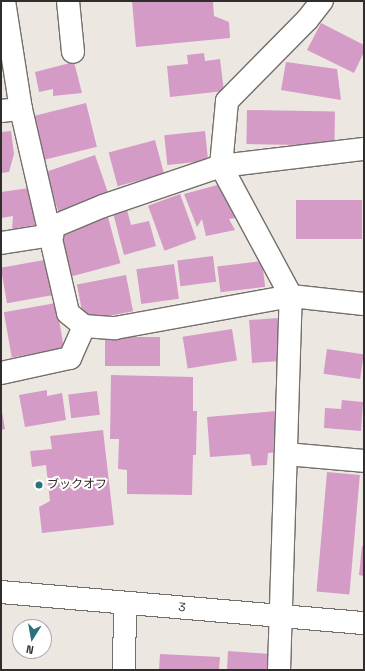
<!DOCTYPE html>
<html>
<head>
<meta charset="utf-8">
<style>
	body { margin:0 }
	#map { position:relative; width:365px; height:671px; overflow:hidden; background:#ede7e2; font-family:"Space Grotesk","Noto Sans JP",sans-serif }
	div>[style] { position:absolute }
	.building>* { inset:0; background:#d49bc7; transform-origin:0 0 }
	.roads { filter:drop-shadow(1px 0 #746f6a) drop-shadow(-1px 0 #746f6a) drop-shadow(0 1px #746f6a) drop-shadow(0 -1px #746f6a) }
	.minor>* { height:22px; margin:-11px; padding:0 11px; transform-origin:11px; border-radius:11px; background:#fff }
	.dots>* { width:11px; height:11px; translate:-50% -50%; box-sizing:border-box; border:2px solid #fff; border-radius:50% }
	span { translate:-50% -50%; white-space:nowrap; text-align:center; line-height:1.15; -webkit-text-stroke:4px #fff; paint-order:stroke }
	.poi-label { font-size:12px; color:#302e2c }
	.left { translate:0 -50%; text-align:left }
	.street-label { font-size:12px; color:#302e2c }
	.frame { position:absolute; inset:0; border:2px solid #302e2c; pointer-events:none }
	.north { position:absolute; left:12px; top:619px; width:40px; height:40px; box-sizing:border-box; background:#fff; border:1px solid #acabab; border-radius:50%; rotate:191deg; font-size:11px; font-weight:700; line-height:16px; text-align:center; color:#302e2c }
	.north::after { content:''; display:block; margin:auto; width:14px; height:18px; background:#29717c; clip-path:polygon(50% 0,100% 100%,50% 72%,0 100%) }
</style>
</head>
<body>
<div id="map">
	<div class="building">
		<div style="clip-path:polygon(132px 1px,213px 1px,214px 16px,229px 22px,230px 38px,136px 47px)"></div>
		<div style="clip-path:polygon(321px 23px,364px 45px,364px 52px,354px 73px,307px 50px)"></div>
		<div style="clip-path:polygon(204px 53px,205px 61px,220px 59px,224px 91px,170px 97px,167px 66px,188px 64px,187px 55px)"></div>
		<div style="clip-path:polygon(74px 62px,82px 93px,53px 96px,53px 89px,39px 92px,35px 72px)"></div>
		<div style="clip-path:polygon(286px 62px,337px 69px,341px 100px,281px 90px)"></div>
		<div style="left:86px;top:103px;width:45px;height:55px;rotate:76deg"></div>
		<div style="left:247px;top:110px;width:88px;height:34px;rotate:1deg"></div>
		<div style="clip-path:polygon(11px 131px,14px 154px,9px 172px,1px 173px,1px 132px)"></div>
		<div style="left:205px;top:131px;width:30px;height:41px;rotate:84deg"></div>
		<div style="left:155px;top:140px;width:35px;height:48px;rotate:75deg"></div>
		<div style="left:95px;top:155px;width:46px;height:53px;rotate:71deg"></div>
		<div style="clip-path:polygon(221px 184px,228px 204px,238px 203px,241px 217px,229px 219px,235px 230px,206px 236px,202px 219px,197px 227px,184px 194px)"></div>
		<div style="clip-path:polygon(29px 188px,35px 225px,12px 229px,13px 216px,1px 218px,1px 192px)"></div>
		<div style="left:180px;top:194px;width:48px;height:34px;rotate:70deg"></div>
		<div style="left:296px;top:200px;width:66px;height:39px"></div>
		<div style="clip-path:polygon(126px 206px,131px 225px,149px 221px,156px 246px,124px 255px,112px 209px)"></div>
		<div style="left:108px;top:217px;width:48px;height:50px;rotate:75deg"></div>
		<div style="left:213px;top:256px;width:26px;height:36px;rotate:83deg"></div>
		<div style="left:50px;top:259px;width:36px;height:50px;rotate:80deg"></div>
		<div style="left:262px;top:261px;width:26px;height:45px;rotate:83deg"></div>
		<div style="left:174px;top:264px;width:35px;height:38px;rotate:82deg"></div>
		<div style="left:126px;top:275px;width:37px;height:50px;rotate:79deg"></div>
		<div style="left:56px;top:303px;width:46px;height:53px;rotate:80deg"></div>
		<div style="left:278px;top:318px;width:43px;height:29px;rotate:86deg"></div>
		<div style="left:232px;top:329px;width:32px;height:50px;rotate:81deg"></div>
		<div style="left:160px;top:337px;width:29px;height:55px;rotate:90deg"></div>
		<div style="left:327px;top:349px;width:37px;height:25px;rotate:8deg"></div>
		<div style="clip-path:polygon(111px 375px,193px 377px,193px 411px,197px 411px,196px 455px,193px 455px,192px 495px,127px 494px,127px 470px,118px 469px,119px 439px,110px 439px)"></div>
		<div style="clip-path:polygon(47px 390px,47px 396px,62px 393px,66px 420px,25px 427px,19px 395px)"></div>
		<div style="left:97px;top:391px;width:24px;height:29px;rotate:83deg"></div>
		<div style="clip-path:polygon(342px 400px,363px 402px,361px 431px,324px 428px,325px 408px,341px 409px)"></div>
		<div style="clip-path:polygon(276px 411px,280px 452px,268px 453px,267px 465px,252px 466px,250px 454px,210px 457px,207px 417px)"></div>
		<div style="clip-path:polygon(2px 412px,5px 429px,1px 430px,1px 413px)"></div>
		<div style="clip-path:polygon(103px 430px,114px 525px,42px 533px,39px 507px,50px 501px,46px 465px,32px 467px,30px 451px,52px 449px,50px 436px)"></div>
		<div style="left:327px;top:472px;width:33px;height:120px;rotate:5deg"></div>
		<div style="clip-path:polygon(362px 546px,364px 546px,364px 576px,359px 575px)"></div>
		<div style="clip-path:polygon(228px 651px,270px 654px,269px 670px,227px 670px)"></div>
		<div style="clip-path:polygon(160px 654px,220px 657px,219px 670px,159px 670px)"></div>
	</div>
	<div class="roads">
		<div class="minor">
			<div style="left:4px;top:1px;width:109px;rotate:81.1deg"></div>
			<div style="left:21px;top:109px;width:209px;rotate:77deg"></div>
			<div style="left:68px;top:313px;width:21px;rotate:39deg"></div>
			<div style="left:84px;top:326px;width:31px;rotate:4deg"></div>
			<div style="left:115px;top:328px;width:179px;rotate:-10.3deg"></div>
			<div style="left:291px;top:296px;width:73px;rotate:6.3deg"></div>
			<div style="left:68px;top:1px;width:51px;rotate:84.4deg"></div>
			<div style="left:1px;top:111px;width:20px;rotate:-6deg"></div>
			<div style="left:50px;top:228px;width:57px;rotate:-22.5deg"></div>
			<div style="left:103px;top:206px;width:125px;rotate:-18.7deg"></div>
			<div style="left:221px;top:166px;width:144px;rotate:-6.8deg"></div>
			<div style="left:1px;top:243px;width:52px;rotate:-8.9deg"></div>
			<div style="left:1px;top:373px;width:71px;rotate:-12.3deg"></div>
			<div style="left:70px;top:358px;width:35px;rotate:-66deg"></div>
			<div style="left:286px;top:454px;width:78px;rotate:5.1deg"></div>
			<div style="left:1px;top:592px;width:364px;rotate:4.9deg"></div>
			<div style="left:124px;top:670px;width:67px;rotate:-89.1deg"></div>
			<div style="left:279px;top:670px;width:374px;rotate:-88.2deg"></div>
			<div style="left:291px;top:296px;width:148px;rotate:-118.3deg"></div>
			<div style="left:221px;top:166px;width:65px;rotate:-84.7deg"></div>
			<div style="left:227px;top:101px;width:114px;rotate:-45.4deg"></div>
			<div style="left:307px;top:20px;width:24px;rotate:-52deg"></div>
		</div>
	</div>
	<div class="dots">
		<div style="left:39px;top:485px;background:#29717c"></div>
	</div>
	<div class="poi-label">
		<span class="left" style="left:47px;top:485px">ブックオフ</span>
	</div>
	<div class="street-label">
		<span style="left:182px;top:608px;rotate:5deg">3</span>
	</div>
	<div class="frame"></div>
	<div class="north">N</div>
</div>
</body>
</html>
